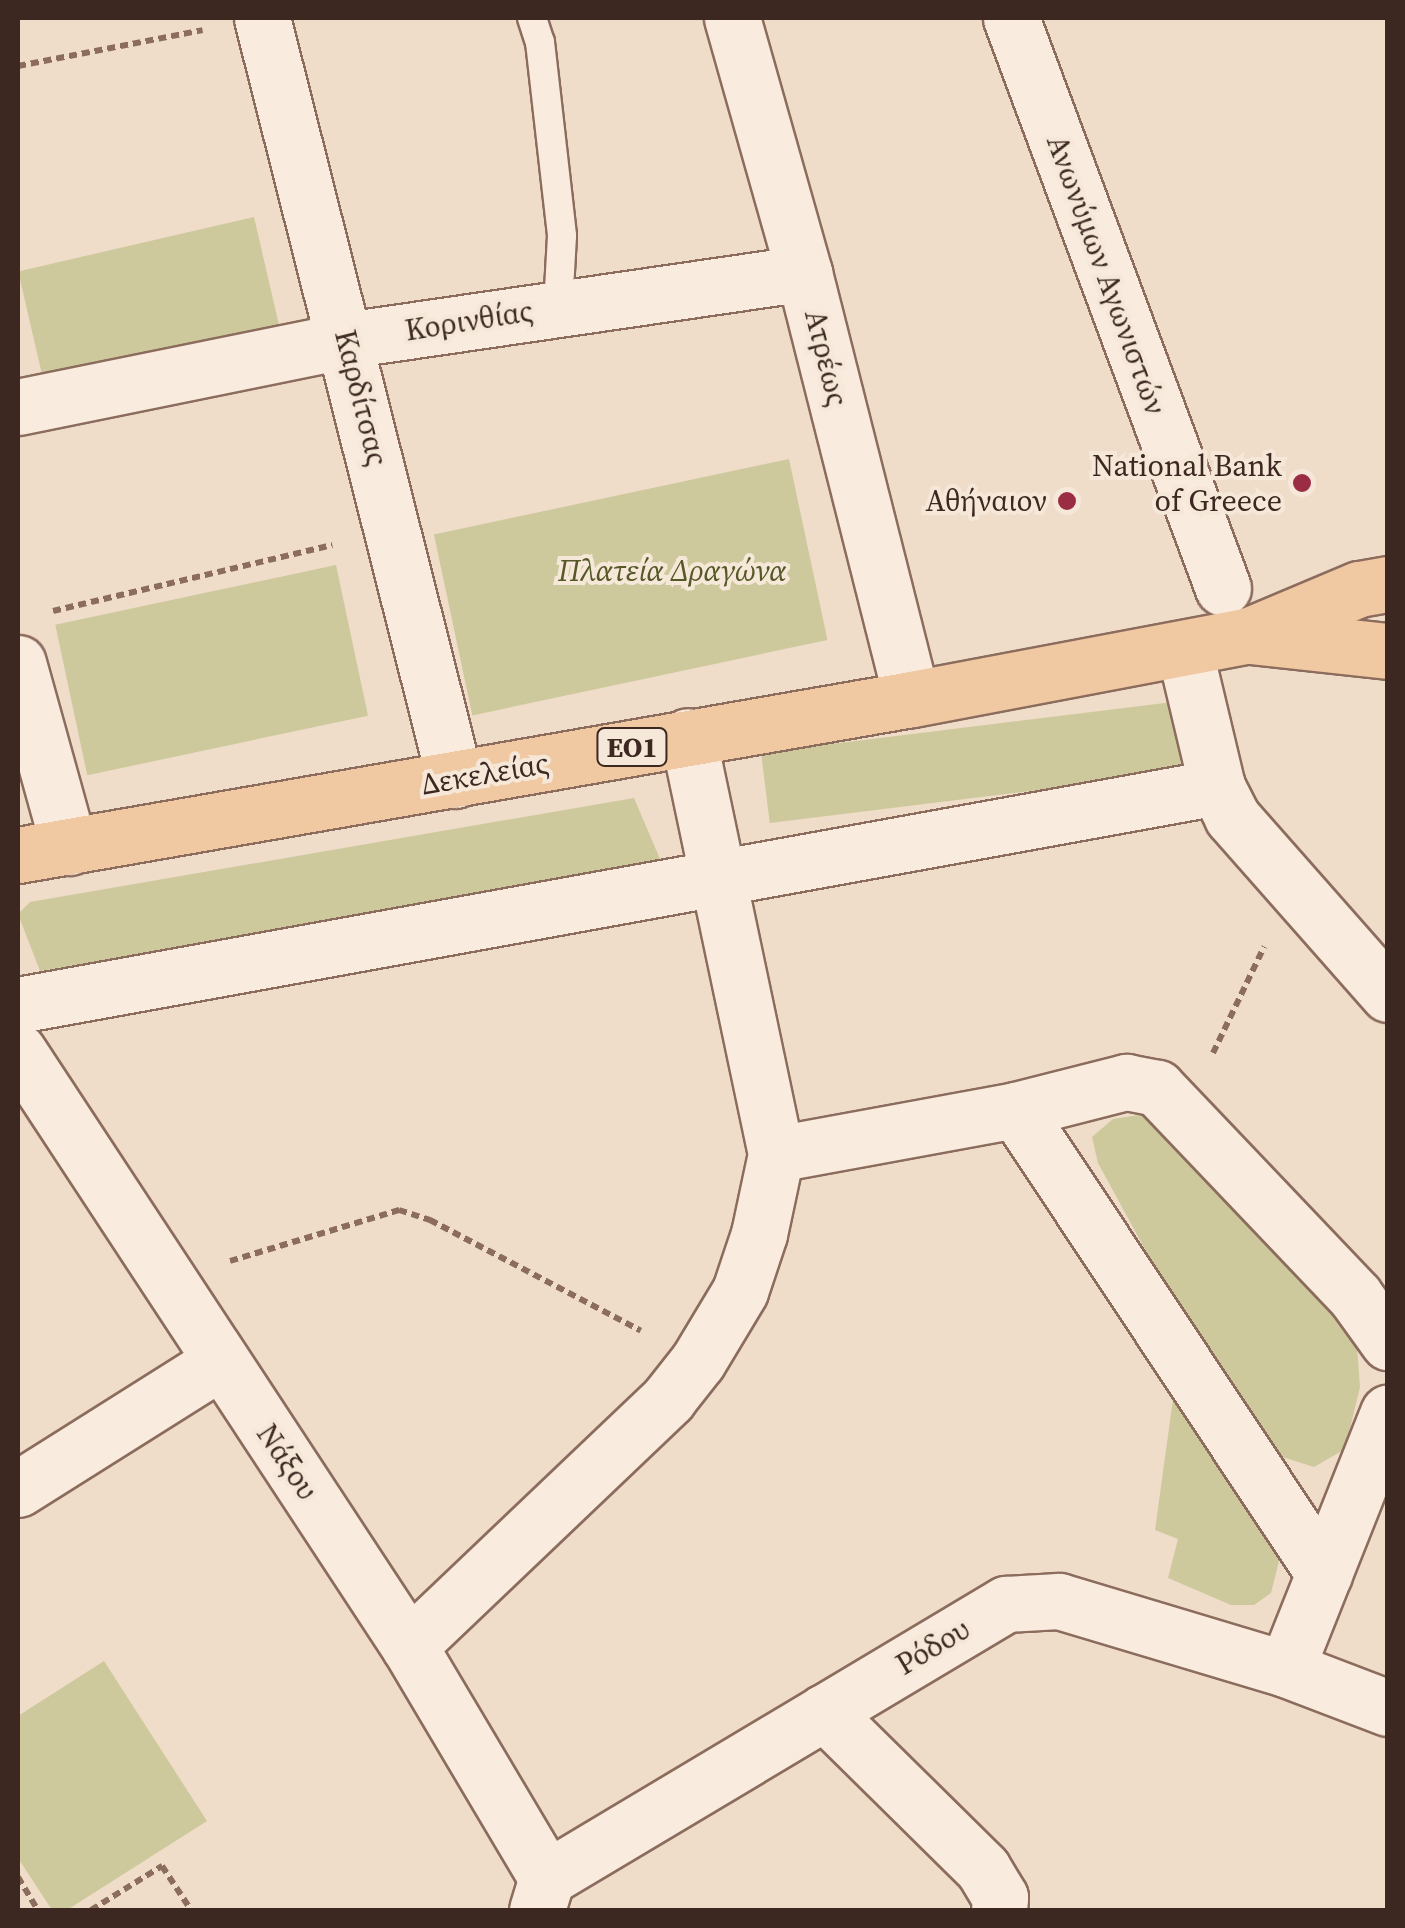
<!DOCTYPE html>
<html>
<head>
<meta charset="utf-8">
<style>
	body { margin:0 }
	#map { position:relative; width:1405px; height:1928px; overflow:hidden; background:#efdcc9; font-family:"Source Serif 4",serif }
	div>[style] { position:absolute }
	.green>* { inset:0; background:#cdc99c; transform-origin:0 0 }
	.path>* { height:6px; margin-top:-3px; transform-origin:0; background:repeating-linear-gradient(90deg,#8b6c5d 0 8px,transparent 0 13px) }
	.roads { filter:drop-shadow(2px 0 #8b6c5d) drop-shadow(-2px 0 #8b6c5d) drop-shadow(0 2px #8b6c5d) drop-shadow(0 -2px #8b6c5d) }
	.lane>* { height:28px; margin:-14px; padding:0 14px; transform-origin:14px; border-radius:14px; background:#f9ebdd }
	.street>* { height:55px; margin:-27.5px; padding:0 27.5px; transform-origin:27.5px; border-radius:27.5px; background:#f9ebdd }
	.primary>* { height:55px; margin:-27.5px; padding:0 27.5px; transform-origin:27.5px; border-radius:27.5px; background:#f0c8a2 }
	.dots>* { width:28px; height:28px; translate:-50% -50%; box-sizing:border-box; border:5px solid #f6e8d9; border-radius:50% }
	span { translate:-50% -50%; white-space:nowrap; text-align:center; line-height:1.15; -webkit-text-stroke:8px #f6e8d9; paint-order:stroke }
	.shield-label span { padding:2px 8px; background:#f6e8d9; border:2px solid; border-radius:8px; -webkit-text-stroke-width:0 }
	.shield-label { font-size:28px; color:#3c2821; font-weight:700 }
	.street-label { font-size:30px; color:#3c2821 }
	.poi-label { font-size:30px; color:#3c2821 }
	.right { translate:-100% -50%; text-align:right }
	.park-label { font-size:30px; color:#565827; font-style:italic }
	.frame { position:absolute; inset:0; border:20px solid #3c2821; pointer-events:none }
</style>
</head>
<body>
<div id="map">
	<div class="green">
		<div style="left:254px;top:217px;width:123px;height:242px;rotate:77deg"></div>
		<div style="left:789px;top:459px;width:185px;height:363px;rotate:78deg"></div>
		<div style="left:336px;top:565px;width:154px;height:287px;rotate:78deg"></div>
		<div style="left:1173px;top:702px;width:71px;height:415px;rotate:83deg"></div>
		<div style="clip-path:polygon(634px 798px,663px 866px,40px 971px,18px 914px,30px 902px)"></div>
		<div style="clip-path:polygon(1145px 1114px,1292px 1259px,1357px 1347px,1360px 1387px,1345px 1449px,1314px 1467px,1276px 1455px,1147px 1253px,1098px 1163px,1092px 1137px,1113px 1119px)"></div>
		<div style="clip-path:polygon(1173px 1399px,1182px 1405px,1280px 1557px,1271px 1593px,1254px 1605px,1231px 1605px,1168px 1578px,1178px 1539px,1155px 1530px)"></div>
		<div style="clip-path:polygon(104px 1661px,207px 1821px,67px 1910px,52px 1910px,18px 1858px,18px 1716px)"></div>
	</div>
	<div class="path">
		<div style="left:18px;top:66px;width:188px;rotate:-11deg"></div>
		<div style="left:53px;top:611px;width:287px;rotate:-13.3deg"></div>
		<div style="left:1213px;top:1053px;width:118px;rotate:-64.3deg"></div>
		<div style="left:230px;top:1261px;width:177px;rotate:-16.8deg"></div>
		<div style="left:399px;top:1210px;width:33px;rotate:18deg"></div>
		<div style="left:430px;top:1220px;width:238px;rotate:27.7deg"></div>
		<div style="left:18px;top:1877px;width:39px;rotate:59deg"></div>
		<div style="left:91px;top:1910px;width:84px;rotate:-31.8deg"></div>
		<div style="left:162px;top:1866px;width:53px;rotate:56.6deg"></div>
	</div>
	<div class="roads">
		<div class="lane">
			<div style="left:532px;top:18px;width:25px;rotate:72deg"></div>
			<div style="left:540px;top:42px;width:195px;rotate:83.5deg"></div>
			<div style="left:562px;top:236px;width:72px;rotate:93.2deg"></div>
		</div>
		<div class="street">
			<div style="left:262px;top:18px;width:786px;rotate:75.79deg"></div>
			<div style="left:732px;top:18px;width:265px;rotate:74.2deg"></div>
			<div style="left:804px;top:273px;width:439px;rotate:75.8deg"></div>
			<div style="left:1011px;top:18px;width:608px;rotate:69.6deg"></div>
			<div style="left:18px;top:407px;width:335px;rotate:-11.5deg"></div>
			<div style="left:346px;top:340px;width:463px;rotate:-8.3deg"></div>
			<div style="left:1184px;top:648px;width:143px;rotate:76.6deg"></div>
			<div style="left:1217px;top:787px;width:34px;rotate:63deg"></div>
			<div style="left:1232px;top:817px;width:236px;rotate:48.6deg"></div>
			<div style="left:18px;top:663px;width:191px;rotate:74.5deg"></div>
			<div style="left:18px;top:1005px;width:1219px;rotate:-10.3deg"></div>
			<div style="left:18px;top:1051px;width:712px;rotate:56.69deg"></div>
			<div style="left:409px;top:1646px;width:270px;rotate:59.3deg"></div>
			<div style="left:1016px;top:1110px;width:557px;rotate:56.42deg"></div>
			<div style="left:776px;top:1154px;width:244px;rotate:-10.4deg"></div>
			<div style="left:1016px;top:1110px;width:114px;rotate:-14.3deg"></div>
			<div style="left:1126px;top:1082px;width:32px;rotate:11deg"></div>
			<div style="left:1157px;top:1088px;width:287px;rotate:46.4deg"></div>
			<div style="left:1355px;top:1296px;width:57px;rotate:54.3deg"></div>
			<div style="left:18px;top:1489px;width:239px;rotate:-32.2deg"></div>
			<div style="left:409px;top:1646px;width:358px;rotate:-43.6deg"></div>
			<div style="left:668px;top:1399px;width:48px;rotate:-51.7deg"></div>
			<div style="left:698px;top:1361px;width:82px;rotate:-59deg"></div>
			<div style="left:740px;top:1291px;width:60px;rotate:-71.6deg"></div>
			<div style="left:759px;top:1234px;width:82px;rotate:-78deg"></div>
			<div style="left:776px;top:1154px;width:427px;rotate:-101.9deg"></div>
			<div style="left:1286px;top:1669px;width:276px;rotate:-68.3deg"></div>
			<div style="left:824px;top:1712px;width:223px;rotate:44.6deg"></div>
			<div style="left:983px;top:1869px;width:33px;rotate:59deg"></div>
			<div style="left:1000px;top:1897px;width:13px;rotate:94deg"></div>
			<div style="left:537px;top:1910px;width:34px;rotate:-73deg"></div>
			<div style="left:547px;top:1878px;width:535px;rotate:-30.84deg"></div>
			<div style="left:1006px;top:1604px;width:53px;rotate:-3.2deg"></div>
			<div style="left:1059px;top:1601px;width:237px;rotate:16.7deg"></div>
			<div style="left:1286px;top:1669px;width:109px;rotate:20.9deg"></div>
		</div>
		<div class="primary">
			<div style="left:1250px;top:636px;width:139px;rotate:6.2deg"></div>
			<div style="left:18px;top:855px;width:908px;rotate:-9.9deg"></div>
			<div style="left:912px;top:699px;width:341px;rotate:-10.7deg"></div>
			<div style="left:1247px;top:636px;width:121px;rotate:-22.8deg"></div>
			<div style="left:1359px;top:589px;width:29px;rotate:-10deg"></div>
		</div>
	</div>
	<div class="dots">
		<div style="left:1302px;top:483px;background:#9a2d44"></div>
		<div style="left:1067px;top:501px;background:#9a2d44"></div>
	</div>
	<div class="shield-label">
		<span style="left:632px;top:747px">ΕΟ1</span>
	</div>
	<div class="street-label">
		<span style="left:1106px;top:275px;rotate:70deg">Ανωνύμων Αγωνιστών</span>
		<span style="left:469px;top:321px;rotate:-9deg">Κορινθίας</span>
		<span style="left:826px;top:358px;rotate:76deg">Ατρέως</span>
		<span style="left:361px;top:398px;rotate:76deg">Καρδίτσας</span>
		<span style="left:485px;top:774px;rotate:-10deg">Δεκελείας</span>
		<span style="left:287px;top:1462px;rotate:56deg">Νάξου</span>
		<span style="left:933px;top:1647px;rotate:-31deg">Ρόδου</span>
	</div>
	<div class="poi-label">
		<span class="right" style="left:1282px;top:483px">National Bank<br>of Greece</span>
		<span class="right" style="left:1047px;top:501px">Αθήναιον</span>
	</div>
	<div class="park-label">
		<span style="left:672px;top:571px">Πλατεία Δραγώνα</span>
	</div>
	<div class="frame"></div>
</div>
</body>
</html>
